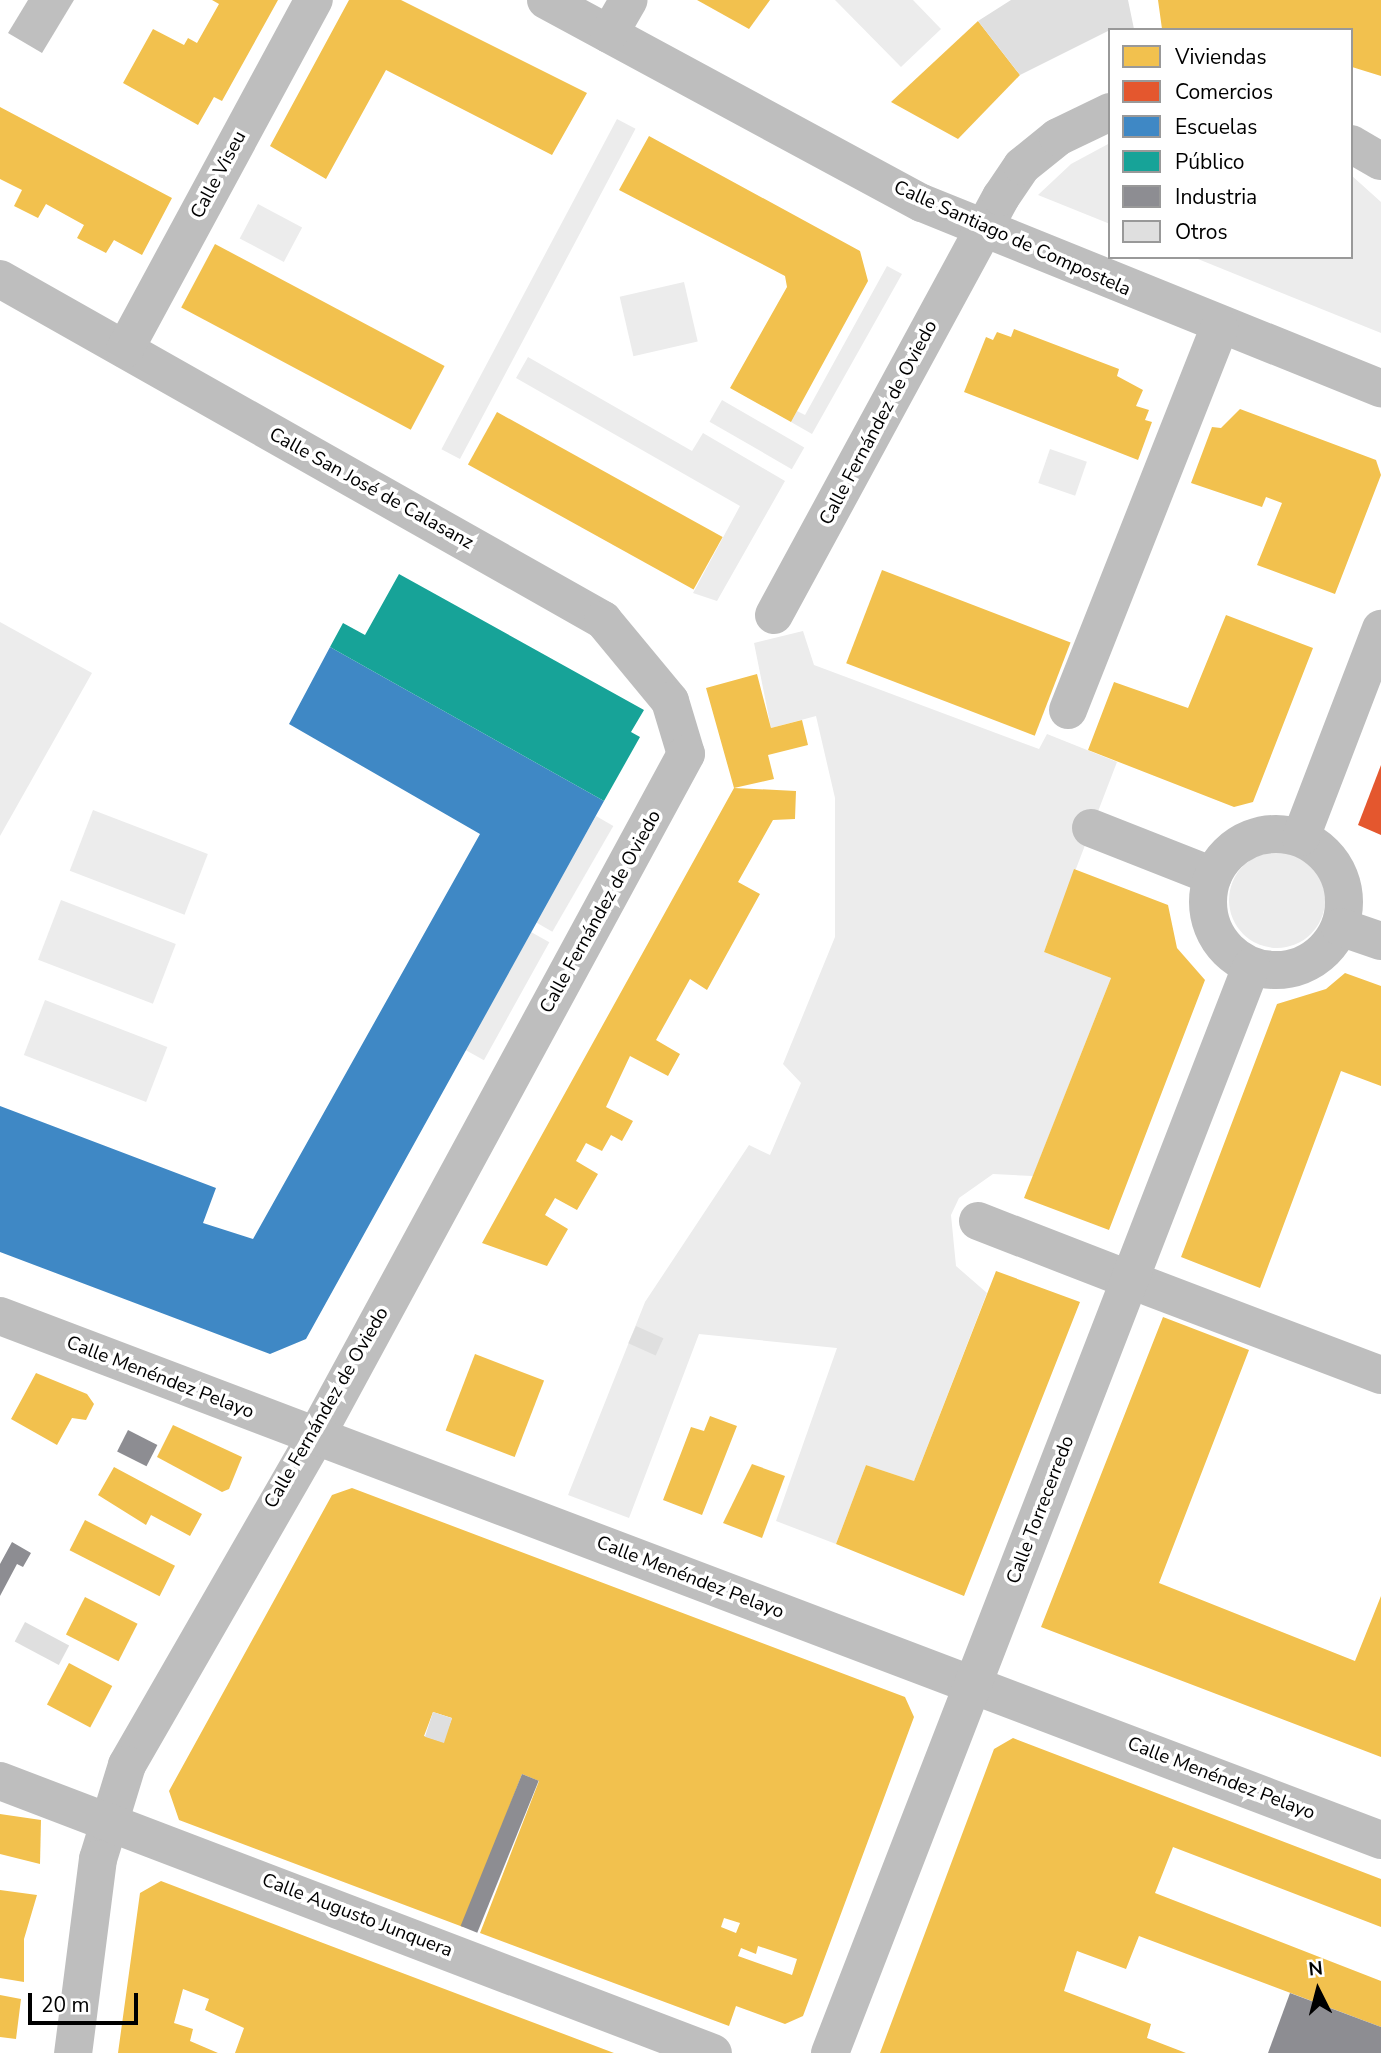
<!DOCTYPE html>
<html>
<head>
<meta charset="utf-8">
<style>
	body { margin:0 }
	#map { position:relative; width:1381px; height:2053px; overflow:hidden; background:#fff; font-family:"Nunito Sans",sans-serif }
	div>[style] { position:absolute }
	.green>* { inset:0; background:#ececec; transform-origin:0 0 }
	.round { border-radius:50% }
	.water>* { inset:0; background:#bfbfbf }
	.homes>* { inset:0; background:#f2c14e; transform-origin:0 0 }
	.shops>* { inset:0; background:#e4572e }
	.schools>* { inset:0; background:#3f88c5 }
	.public>* { inset:0; background:#17a398 }
	.industry>* { inset:0; background:#8d8d92; transform-origin:0 0 }
	.building>* { inset:0; background:#dfdfdf; transform-origin:0 0 }
	.minor>* { height:38px; margin:-19px; padding:0 19px; transform-origin:19px; border-radius:19px; background:#bebebe }
	.minor>.ring { margin:-19px; padding:0; box-sizing:content-box; background:none; border:38px solid #bebebe; border-radius:50% }
	span { translate:-50% -50%; white-space:nowrap; text-align:center; line-height:1.15; -webkit-text-stroke:7px #fff; paint-order:stroke }
	.street-label { font-size:19px; color:#000 }
	.legend { position:absolute; left:1108px; top:28px; width:245px; height:231px; box-sizing:border-box; background:#fff; border:2px solid #999; margin:0; padding:9px 12px; list-style:none; font-size:21px; color:#000 }
	.legend li { display:flex; align-items:center; gap:14px; height:35px }
	.legend b { width:35px; border:2px solid #999 }
	.north { position:absolute; left:1283px; top:1955px; width:70px; height:70px; -webkit-text-stroke:5px #fff; paint-order:stroke; rotate:354deg; font-size:19px; font-weight:700; line-height:28px; text-align:center; color:#000 }
	.north::after { content:''; display:block; margin:auto; width:24px; height:32px; background:#000; clip-path:polygon(50% 0,100% 100%,50% 72%,0 100%) }
	.scale { position:absolute; left:28px; top:1993px; width:110px; height:32px; box-sizing:border-box; border:4px solid #000; border-top:0; padding-left:9px; font-size:21px; line-height:24px; white-space:nowrap; color:#000; -webkit-text-stroke:5px #fff; paint-order:stroke }
</style>
</head>
<body>
<div id="map">
	<div class="green">
		<div style="clip-path:polygon(835px 0,913px 0,941px 29px,901px 67px)"></div>
		<div style="left:617px;top:119px;width:21px;height:374px;rotate:28deg"></div>
		<div style="clip-path:polygon(1110px 143px,1110px 224px,1038px 195px,1071px 164px)"></div>
		<div style="clip-path:polygon(1351px 175px,1381px 202px,1381px 333px,1193px 257px,1351px 257px)"></div>
		<div style="left:258px;top:204px;width:50px;height:39px;rotate:28deg"></div>
		<div style="clip-path:polygon(887px 266px,902px 274px,812px 434px,791px 422px,797px 411px,805px 415px)"></div>
		<div style="left:684px;top:282px;width:61px;height:66px;rotate:77deg"></div>
		<div style="clip-path:polygon(528px 357px,692px 451px,703px 433px,785px 481px,717px 601px,693px 593px,740px 506px,516px 378px)"></div>
		<div style="left:722px;top:400px;width:95px;height:25px;rotate:30deg"></div>
		<div style="left:1050px;top:449px;width:39px;height:36px;rotate:19deg"></div>
		<div style="clip-path:polygon(0 622px,92px 673px,0 836px)"></div>
		<div style="clip-path:polygon(803px 631px,814px 665px,1039px 749px,1047px 734px,1117px 762px,1044px 952px,1111px 978px,1033px 1176px,993px 1174px,959px 1198px,951px 1215px,956px 1266px,987px 1293px,914px 1481px,866px 1465px,836px 1544px,776px 1521px,837px 1348px,699px 1334px,629px 1518px,568px 1495px,645px 1302px,749px 1145px,770px 1155px,801px 1083px,783px 1064px,835px 937px,835px 798px,816px 716px,771px 728px,754px 643px)"></div>
		<div style="left:93px;top:810px;width:123px;height:65px;rotate:21deg"></div>
		<div style="left:596px;top:816px;width:20px;height:122px;rotate:30deg"></div>
		<div class="round" style="left:1229px;top:852px;width:96px;height:96px"></div>
		<div style="left:61px;top:900px;width:123px;height:64px;rotate:21deg"></div>
		<div style="left:531px;top:932px;width:21px;height:135px;rotate:29deg"></div>
		<div style="left:45px;top:1000px;width:131px;height:59px;rotate:21deg"></div>
	</div>
	<div class="water">
		<div style="clip-path:polygon(28px 0,74px 0,42px 53px,8px 33px)"></div>
	</div>
	<div class="homes">
		<div style="clip-path:polygon(212px 0,278px 0,222px 101px,214px 97px,198px 125px,123px 83px,153px 29px,184px 45px,188px 38px,197px 43px,219px 4px)"></div>
		<div style="clip-path:polygon(349px 0,401px 0,587px 93px,552px 155px,386px 70px,326px 179px,270px 146px)"></div>
		<div style="clip-path:polygon(697px 0,770px 0,749px 29px)"></div>
		<div style="clip-path:polygon(1158px 0,1381px 0,1381px 76px,1352px 67px,1351px 30px,1162px 29px)"></div>
		<div style="clip-path:polygon(978px 21px,1020px 75px,958px 139px,891px 102px)"></div>
		<div style="clip-path:polygon(0 107px,172px 198px,142px 255px,114px 240px,106px 253px,77px 238px,84px 225px,46px 204px,38px 218px,14px 206px,22px 190px,0 179px)"></div>
		<div style="clip-path:polygon(649px 136px,860px 251px,868px 281px,791px 422px,730px 388px,787px 287px,785px 276px,619px 190px)"></div>
		<div style="left:215px;top:244px;width:260px;height:72px;rotate:28deg"></div>
		<div style="clip-path:polygon(1014px 329px,1119px 369px,1117px 376px,1143px 390px,1136px 406px,1149px 410px,1145px 420px,1152px 422px,1138px 460px,964px 392px,986px 337px,993px 340px,997px 332px,1011px 337px)"></div>
		<div style="clip-path:polygon(1240px 409px,1376px 460px,1381px 475px,1335px 594px,1257px 565px,1282px 503px,1266px 497px,1262px 507px,1191px 483px,1212px 427px,1221px 428px)"></div>
		<div style="left:497px;top:412px;width:258px;height:60px;rotate:29deg"></div>
		<div style="left:882px;top:570px;width:202px;height:100px;rotate:21deg"></div>
		<div style="clip-path:polygon(1226px 615px,1313px 648px,1253px 802px,1234px 807px,1088px 750px,1114px 682px,1188px 708px)"></div>
		<div style="clip-path:polygon(757px 674px,771px 728px,802px 720px,808px 745px,768px 755px,774px 779px,734px 788px,706px 688px)"></div>
		<div style="clip-path:polygon(734px 788px,796px 791px,795px 819px,773px 820px,738px 882px,760px 894px,707px 990px,690px 979px,656px 1040px,680px 1054px,668px 1076px,630px 1056px,606px 1107px,633px 1121px,622px 1141px,611px 1135px,602px 1151px,586px 1143px,576px 1161px,598px 1174px,577px 1210px,555px 1198px,545px 1215px,568px 1229px,547px 1266px,482px 1243px)"></div>
		<div style="clip-path:polygon(1074px 869px,1168px 905px,1177px 948px,1205px 980px,1109px 1230px,1024px 1198px,1111px 978px,1044px 952px)"></div>
		<div style="clip-path:polygon(1345px 973px,1381px 986px,1381px 1086px,1341px 1071px,1260px 1288px,1181px 1257px,1277px 1004px,1326px 989px)"></div>
		<div style="clip-path:polygon(996px 1271px,1080px 1302px,964px 1596px,836px 1544px,866px 1465px,914px 1481px)"></div>
		<div style="clip-path:polygon(1163px 1317px,1249px 1350px,1159px 1583px,1355px 1661px,1381px 1596px,1381px 1757px,1041px 1627px)"></div>
		<div style="left:475px;top:1354px;width:74px;height:82px;rotate:21deg"></div>
		<div style="clip-path:polygon(36px 1373px,87px 1394px,94px 1404px,86px 1420px,72px 1418px,57px 1445px,11px 1419px)"></div>
		<div style="clip-path:polygon(710px 1416px,737px 1426px,702px 1515px,663px 1500px,691px 1427px,704px 1431px)"></div>
		<div style="clip-path:polygon(173px 1425px,242px 1457px,229px 1489px,222px 1492px,157px 1457px)"></div>
		<div style="clip-path:polygon(752px 1464px,785px 1476px,762px 1538px,723px 1523px)"></div>
		<div style="clip-path:polygon(114px 1467px,202px 1514px,190px 1536px,151px 1515px,146px 1525px,98px 1495px)"></div>
		<div style="clip-path:polygon(evenodd,352px 1488px,905px 1697px,914px 1717px,803px 2016px,785px 2024px,736px 2006px,729px 2026px,480px 1933px,539px 1781px,522px 1774px,463px 1927px,179px 1820px,169px 1791px,332px 1495px,352px 1488px,433px 1712px,452px 1718px,443px 1742px,424px 1736px,433px 1712px,352px 1488px,724px 1918px,740px 1923px,736px 1933px,721px 1927px,724px 1918px,352px 1488px,758px 1946px,797px 1959px,792px 1975px,738px 1956px,741px 1948px,756px 1954px,758px 1946px)"></div>
		<div style="left:85px;top:1520px;width:101px;height:34px;rotate:27deg"></div>
		<div style="left:85px;top:1597px;width:59px;height:42px;rotate:27deg"></div>
		<div style="left:69px;top:1663px;width:49px;height:47px;rotate:28deg"></div>
		<div style="clip-path:polygon(1013px 1738px,1381px 1879px,1381px 1927px,1173px 1847px,1155px 1893px,1381px 1981px,1381px 2027px,1139px 1936px,1126px 1969px,1077px 1951px,1064px 1991px,1151px 2024px,1147px 2038px,1186px 2053px,880px 2053px,994px 1749px)"></div>
		<div style="clip-path:polygon(0 1814px,41px 1820px,40px 1864px,0 1854px)"></div>
		<div style="clip-path:polygon(161px 1881px,323px 1943px,614px 2053px,235px 2053px,244px 2028px,205px 2010px,209px 1999px,183px 1989px,174px 2023px,193px 2029px,190px 2041px,218px 2053px,118px 2053px,140px 1893px)"></div>
		<div style="clip-path:polygon(0 1890px,37px 1895px,24px 1939px,24px 1982px,0 1978px)"></div>
		<div style="clip-path:polygon(0 1995px,21px 1999px,16px 2039px,0 2037px)"></div>
	</div>
	<div class="shops">
		<div style="clip-path:polygon(1381px 765px,1381px 835px,1358px 825px)"></div>
	</div>
	<div class="schools">
		<div style="clip-path:polygon(330px 647px,604px 801px,306px 1339px,270px 1354px,0 1252px,0 1106px,216px 1188px,203px 1223px,253px 1239px,480px 834px,289px 724px)"></div>
	</div>
	<div class="public">
		<div style="clip-path:polygon(399px 574px,644px 710px,631px 732px,640px 737px,604px 801px,330px 647px,343px 623px,365px 635px)"></div>
	</div>
	<div class="industry">
		<div style="left:128px;top:1430px;width:33px;height:24px;rotate:27deg"></div>
		<div style="clip-path:polygon(12px 1542px,31px 1553px,23px 1567px,17px 1564px,0 1596px,0 1564px)"></div>
		<div style="left:522px;top:1774px;width:18px;height:164px;rotate:22deg"></div>
		<div style="clip-path:polygon(1290px 1993px,1381px 2027px,1381px 2053px,1268px 2053px)"></div>
	</div>
	<div class="building">
		<div style="clip-path:polygon(1011px 0,1128px 0,1134px 29px,1110px 30px,1020px 75px,978px 21px)"></div>
		<div style="left:636px;top:1326px;width:30px;height:19px;rotate:24deg"></div>
		<div style="left:25px;top:1622px;width:50px;height:22px;rotate:28deg"></div>
		<div style="left:433px;top:1712px;width:20px;height:26px;rotate:18deg"></div>
	</div>
	<div class="minor">
		<div style="left:546px;top:0;width:427px;rotate:28.4deg"></div>
		<div style="left:922px;top:203px;width:495px;rotate:22deg"></div>
		<div style="left:609px;top:34px;width:39px;rotate:-60deg"></div>
		<div style="left:1351px;top:144px;width:34px;rotate:30deg"></div>
		<div style="left:0;top:279px;width:693px;rotate:29.49deg"></div>
		<div style="left:603px;top:620px;width:105px;rotate:50.4deg"></div>
		<div style="left:670px;top:701px;width:55px;rotate:73.2deg"></div>
		<div style="left:686px;top:754px;width:778px;rotate:118.48deg"></div>
		<div style="left:315px;top:1438px;width:377px;rotate:119.9deg"></div>
		<div style="left:127px;top:1765px;width:98px;rotate:107.1deg"></div>
		<div style="left:98px;top:1859px;width:196px;rotate:97.3deg"></div>
		<div style="left:125px;top:349px;width:397px;rotate:-61.6deg"></div>
		<div style="left:774px;top:615px;width:476px;rotate:-61.5deg"></div>
		<div style="left:1001px;top:197px;width:37px;rotate:-56deg"></div>
		<div style="left:1022px;top:166px;width:46px;rotate:-38.9deg"></div>
		<div style="left:1058px;top:137px;width:58px;rotate:-25.7deg"></div>
		<div style="left:1068px;top:710px;width:411px;rotate:-68.4deg"></div>
		<div style="left:1091px;top:828px;width:131px;rotate:21.5deg"></div>
		<div class="ring" style="left:1208px;top:834px;width:98px;height:98px"></div>
		<div style="left:1301px;top:837px;width:223px;rotate:-69deg"></div>
		<div style="left:1340px;top:927px;width:43px;rotate:18.9deg"></div>
		<div style="left:978px;top:1221px;width:144px;rotate:21.2deg"></div>
		<div style="left:1149px;top:1287px;width:248px;rotate:20.8deg"></div>
		<div style="left:0;top:1316px;width:1477px;rotate:20.78deg"></div>
		<div style="left:0;top:1781px;width:763px;rotate:20.88deg"></div>
		<div style="left:830px;top:2053px;width:1165px;rotate:-68.81deg"></div>
	</div>
	<div class="street-label">
		<span style="left:219px;top:175px;rotate:-62deg">Calle Viseu</span>
		<span style="left:1012px;top:239px;rotate:24deg">Calle Santiago de Compostela</span>
		<span style="left:879px;top:423px;rotate:-62deg">Calle Fernández de Oviedo</span>
		<span style="left:371px;top:489px;rotate:29deg">Calle San José de Calasanz</span>
		<span style="left:601px;top:912px;rotate:-61deg">Calle Fernández de Oviedo</span>
		<span style="left:160px;top:1378px;rotate:21deg">Calle Menéndez Pelayo</span>
		<span style="left:327px;top:1408px;rotate:-60deg">Calle Fernández de Oviedo</span>
		<span style="left:1041px;top:1510px;rotate:-69deg">Calle Torrecerredo</span>
		<span style="left:690px;top:1578px;rotate:21deg">Calle Menéndez Pelayo</span>
		<span style="left:1221px;top:1779px;rotate:21deg">Calle Menéndez Pelayo</span>
		<span style="left:357px;top:1916px;rotate:21deg">Calle Augusto Junquera</span>
	</div>
	<ul class="legend">
	<li><b style="height:19px;background:#f2c14e"></b>Viviendas</li>
	<li><b style="height:19px;background:#e4572e"></b>Comercios</li>
	<li><b style="height:19px;background:#3f88c5"></b>Escuelas</li>
	<li><b style="height:19px;background:#17a398"></b>Público</li>
	<li><b style="height:19px;background:#8d8d92"></b>Industria</li>
	<li><b style="height:19px;background:#dfdfdf"></b>Otros</li>
	</ul>
	<div class="north">N</div>
	<div class="scale">20 m</div>
</div>
</body>
</html>
